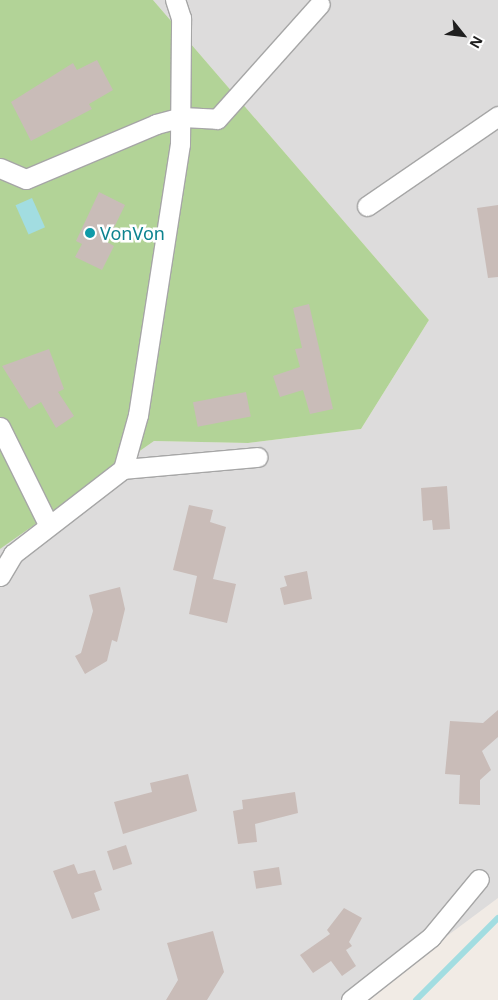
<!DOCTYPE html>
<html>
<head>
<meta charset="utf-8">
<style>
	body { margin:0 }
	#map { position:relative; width:498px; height:1000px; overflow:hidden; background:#f1ebe5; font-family:"Noto Sans",sans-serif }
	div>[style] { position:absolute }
	.residential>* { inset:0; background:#dddcdc }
	.forest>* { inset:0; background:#b2d397 }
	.water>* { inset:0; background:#a2dde1; transform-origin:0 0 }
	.stream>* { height:6px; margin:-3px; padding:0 3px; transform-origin:3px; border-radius:3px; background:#a2dde1 }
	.building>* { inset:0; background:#c9bcb8; transform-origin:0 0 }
	.roads { filter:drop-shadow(1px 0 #a6a6a6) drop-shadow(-1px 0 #a6a6a6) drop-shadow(0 1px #a6a6a6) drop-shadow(0 -1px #a6a6a6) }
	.street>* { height:19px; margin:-9.5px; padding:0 9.5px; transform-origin:9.5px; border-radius:9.5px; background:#fff }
	.dots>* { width:14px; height:14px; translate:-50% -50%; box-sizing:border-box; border:2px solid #fff; border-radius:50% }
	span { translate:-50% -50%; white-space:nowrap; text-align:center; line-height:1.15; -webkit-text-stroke:5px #fff; paint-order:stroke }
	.culture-label { font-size:18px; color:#0d838f }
	.left { translate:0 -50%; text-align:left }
	.north { position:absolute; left:438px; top:10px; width:50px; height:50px; -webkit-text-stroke:4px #fff; paint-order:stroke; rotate:119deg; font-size:14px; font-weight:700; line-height:20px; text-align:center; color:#1f1f1f }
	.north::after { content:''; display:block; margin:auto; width:18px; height:22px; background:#1f1f1f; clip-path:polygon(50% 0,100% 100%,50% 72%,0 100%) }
</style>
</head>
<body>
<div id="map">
	<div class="residential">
		<div style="clip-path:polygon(153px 0,498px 0,498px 898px,361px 1000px,0 1000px,0 549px,154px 441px,248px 443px,361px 429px,429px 320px)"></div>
	</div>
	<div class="forest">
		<div style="clip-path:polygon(0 0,153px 0,429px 320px,361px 429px,248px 443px,154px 441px,0 549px)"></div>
	</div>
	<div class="water">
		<div style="left:32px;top:198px;width:32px;height:18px;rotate:66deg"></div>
	</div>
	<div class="stream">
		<div style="left:416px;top:1000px;width:116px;rotate:-45deg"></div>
	</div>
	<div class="building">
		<div style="clip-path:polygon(97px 60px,113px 90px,89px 104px,92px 109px,31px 141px,11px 102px,73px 63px,77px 70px)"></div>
		<div style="clip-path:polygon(99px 192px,125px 205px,107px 242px,114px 246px,102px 270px,75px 257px,82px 244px,76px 241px)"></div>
		<div style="clip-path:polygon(498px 205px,498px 277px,488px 278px,477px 208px)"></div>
		<div style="clip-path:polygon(309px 304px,333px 409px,310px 414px,303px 390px,280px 397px,273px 376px,300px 367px,295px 349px,302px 348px,293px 308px)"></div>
		<div style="clip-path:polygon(49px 349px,64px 389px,58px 392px,74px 416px,56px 428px,41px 402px,29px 409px,2px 366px)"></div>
		<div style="left:246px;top:392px;width:25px;height:54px;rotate:79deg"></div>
		<div style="clip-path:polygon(447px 486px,450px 529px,433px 530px,432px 520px,423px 521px,421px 488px)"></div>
		<div style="clip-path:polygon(189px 505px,213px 510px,210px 522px,226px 527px,213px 579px,236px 584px,227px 623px,189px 614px,197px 576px,173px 570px)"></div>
		<div style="clip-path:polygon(307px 571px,312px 599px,284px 605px,280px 588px,287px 586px,284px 576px)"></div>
		<div style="clip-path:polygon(120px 587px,125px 609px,117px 642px,112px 640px,107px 661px,85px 674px,75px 656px,81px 653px,93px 611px,89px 595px)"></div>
		<div style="clip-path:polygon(498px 710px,498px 737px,482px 751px,491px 770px,480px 780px,480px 805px,459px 804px,460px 775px,445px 774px,450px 721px,483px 723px)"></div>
		<div style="clip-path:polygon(188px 774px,197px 811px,123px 834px,114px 802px,152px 792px,150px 783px)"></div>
		<div style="clip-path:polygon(295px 792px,298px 813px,255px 824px,257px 842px,238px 844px,233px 811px,243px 809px,242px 800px)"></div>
		<div style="left:126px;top:845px;width:20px;height:20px;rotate:72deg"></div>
		<div style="clip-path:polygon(74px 864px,78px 874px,95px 870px,102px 890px,94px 893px,100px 910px,72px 919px,53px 871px)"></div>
		<div style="left:279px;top:867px;width:18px;height:26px;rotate:81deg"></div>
		<div style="clip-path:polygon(344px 908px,362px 918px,349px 942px,352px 946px,346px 950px,356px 966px,342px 976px,331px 961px,313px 973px,300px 955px,330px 934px,327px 930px)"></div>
		<div style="clip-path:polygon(213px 931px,224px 972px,207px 1000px,166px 1000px,178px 980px,167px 943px)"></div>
	</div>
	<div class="roads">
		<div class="street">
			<div style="left:0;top:168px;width:28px;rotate:23deg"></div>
			<div style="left:26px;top:179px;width:141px;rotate:-22.9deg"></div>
			<div style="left:156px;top:124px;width:27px;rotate:-15deg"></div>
			<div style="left:182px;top:117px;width:35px;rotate:3deg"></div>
			<div style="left:217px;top:119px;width:154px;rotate:-48.2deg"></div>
			<div style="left:367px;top:206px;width:159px;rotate:-34.5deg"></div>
			<div style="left:0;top:427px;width:108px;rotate:63.7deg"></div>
			<div style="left:123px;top:469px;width:135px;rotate:-5.1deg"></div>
			<div style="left:0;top:576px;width:26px;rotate:-59deg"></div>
			<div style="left:13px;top:554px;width:139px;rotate:-37.7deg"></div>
			<div style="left:123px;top:469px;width:56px;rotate:-74.5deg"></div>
			<div style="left:138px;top:415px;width:274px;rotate:-81.2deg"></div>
			<div style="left:180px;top:144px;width:126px;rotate:-89.5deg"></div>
			<div style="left:181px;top:18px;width:19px;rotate:-108deg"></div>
			<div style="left:351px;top:1000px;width:102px;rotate:-38.2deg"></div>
			<div style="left:431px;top:937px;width:75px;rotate:-50.4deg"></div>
		</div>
	</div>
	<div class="dots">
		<div style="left:90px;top:233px;background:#0f9aa8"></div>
	</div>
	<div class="culture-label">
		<span class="left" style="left:100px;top:233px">VonVon</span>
	</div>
	<div class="north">N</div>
</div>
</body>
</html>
